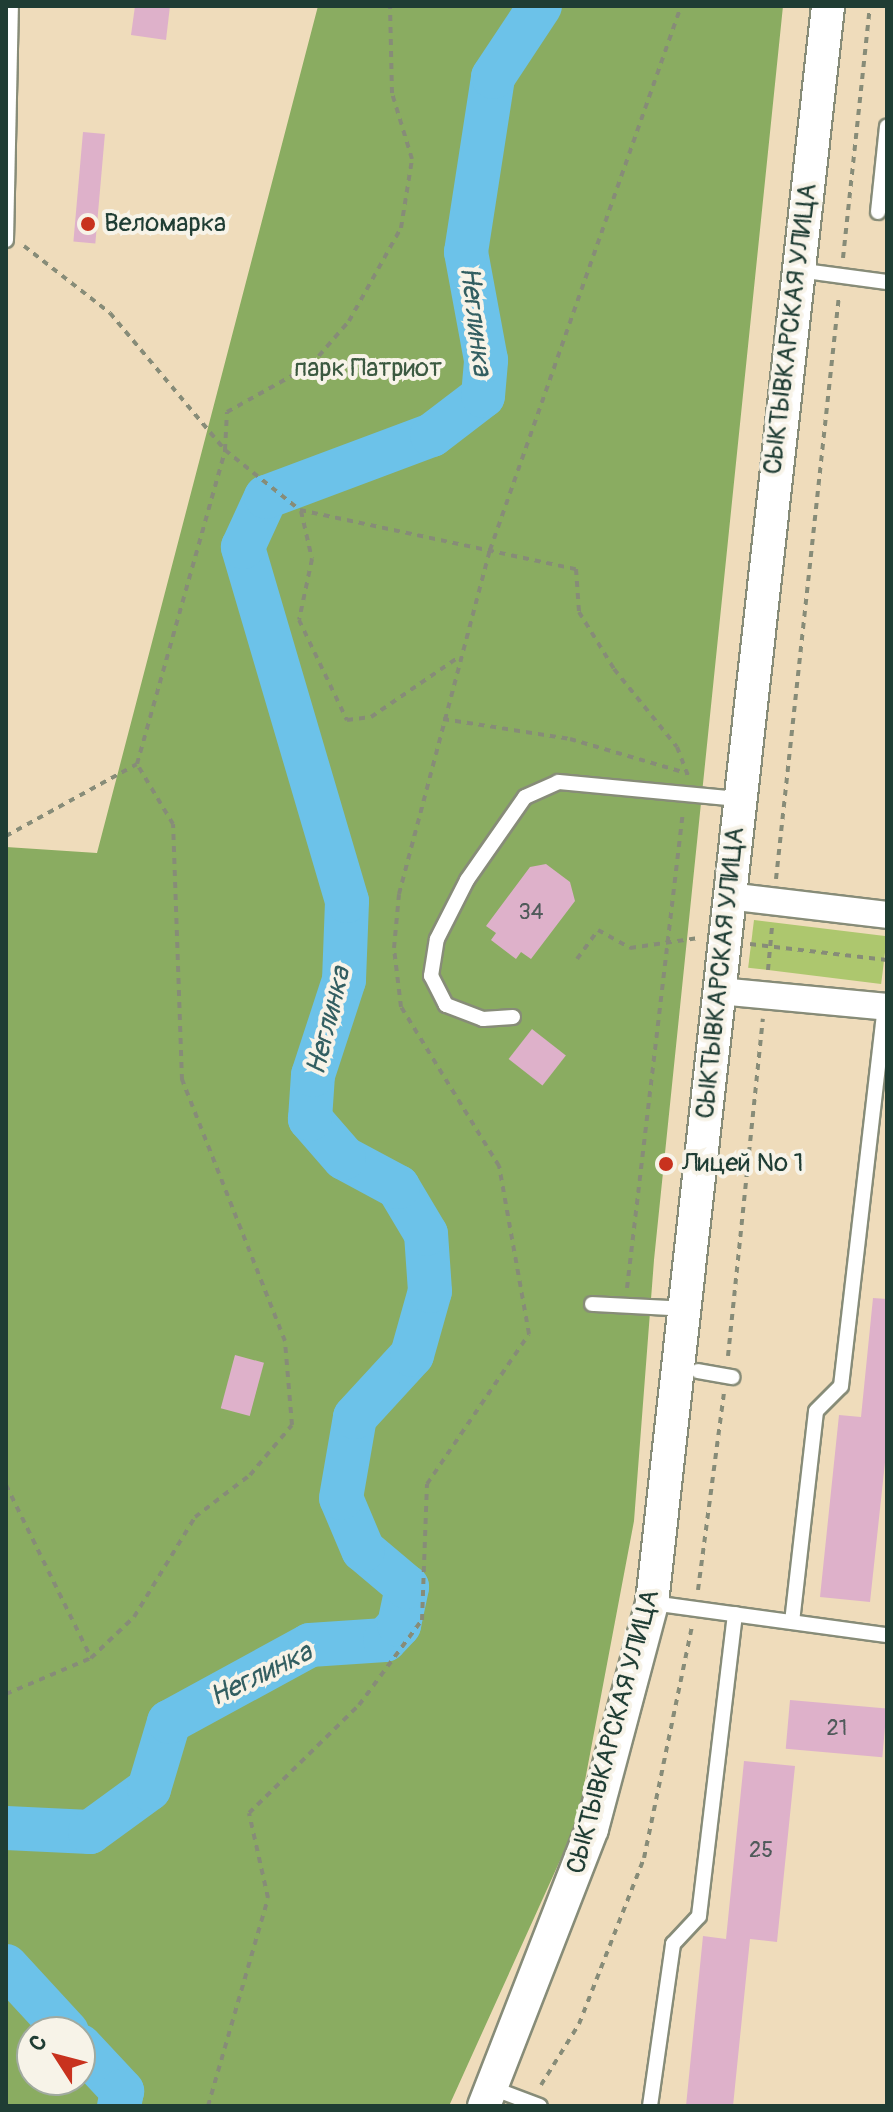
<!DOCTYPE html>
<html>
<head>
<meta charset="utf-8">
<style>
	body { margin:0 }
	#map { position:relative; width:893px; height:2112px; overflow:hidden; background:#efdcbb; font-family:Pangolin,sans-serif }
	div>[style] { position:absolute }
	.green>* { inset:0; background:#adc76e; transform-origin:0 0 }
	.forest>* { inset:0; background:#8aac61 }
	.river>* { height:44px; margin:-22px; padding:0 22px; transform-origin:22px; border-radius:22px; background:#6cc2e9 }
	.building>* { inset:0; background:#deb1ca; transform-origin:0 0 }
	.path>* { height:4px; margin-top:-2px; transform-origin:0; background:repeating-linear-gradient(90deg,#878c78 0 6px,transparent 0 12px) }
	.roads { filter:drop-shadow(2px 0 #878c78) drop-shadow(-2px 0 #878c78) drop-shadow(0 2px #878c78) drop-shadow(0 -2px #878c78) }
	.service>* { height:14px; margin:-7px; padding:0 7px; transform-origin:7px; border-radius:7px; background:#fff }
	.minor>* { height:26px; margin:-13px; padding:0 13px; transform-origin:13px; border-radius:13px; background:#fff }
	.tertiary>* { height:32px; margin:-16px; padding:0 16px; transform-origin:16px; border-radius:16px; background:#fff }
	.dots>* { width:22px; height:22px; translate:-50% -50%; box-sizing:border-box; border:4px solid #f7f3e8; border-radius:50% }
	span { translate:-50% -50%; white-space:nowrap; text-align:center; line-height:1.15; -webkit-text-stroke:8px #f7f3e8; paint-order:stroke }
	.number-label { font-size:22px; color:#4f5a5a }
	.number-label span { -webkit-text-stroke-width:0 }
	.poi-label { font-size:26px; color:#1f3d34 }
	.left { translate:0 -50%; text-align:left }
	.street-label { font-size:26px; color:#1f3d34 }
	.park-label { font-size:26px; color:#3b5940 }
	.water-label { font-size:28px; color:#325e61; font-style:italic }
	.frame { position:absolute; inset:0; border:8px solid #1f3d34; pointer-events:none }
	.north { position:absolute; left:16px; top:2016px; width:80px; height:80px; box-sizing:border-box; background:#f7f3e8; border:2px solid #a1aaa0; border-radius:50%; rotate:306deg; font-size:22px; font-weight:700; line-height:32px; text-align:center; color:#1f3d34 }
	.north::after { content:''; display:block; margin:auto; width:28px; height:36px; background:#c8321e; clip-path:polygon(50% 0,100% 100%,50% 72%,0 100%) }
</style>
</head>
<body>
<div id="map">
	<div class="green">
		<div style="left:754px;top:920px;width:134px;height:48px;rotate:7deg"></div>
	</div>
	<div class="forest">
		<div style="clip-path:polygon(evenodd,318px 6px,783px 6px,654px 1260px,634px 1521px,577px 1823px,449px 2106px,6px 2106px,6px 847px,97px 853px,318px 6px,32px 2032px,80px 2032px,80px 2080px,32px 2080px,32px 2032px)"></div>
	</div>
	<div class="river">
		<div style="left:6px;top:1828px;width:84px;rotate:2.7deg"></div>
		<div style="left:90px;top:1832px;width:73px;rotate:-36.1deg"></div>
		<div style="left:149px;top:1789px;width:70px;rotate:-73.4deg"></div>
		<div style="left:169px;top:1722px;width:161px;rotate:-28.6deg"></div>
		<div style="left:310px;top:1645px;width:75px;rotate:-3.8deg"></div>
		<div style="left:385px;top:1640px;width:21px;rotate:-47deg"></div>
		<div style="left:399px;top:1625px;width:39px;rotate:-78deg"></div>
		<div style="left:407px;top:1587px;width:57px;rotate:-139.9deg"></div>
		<div style="left:363px;top:1550px;width:56px;rotate:-112.9deg"></div>
		<div style="left:341px;top:1498px;width:82px;rotate:-80.2deg"></div>
		<div style="left:355px;top:1417px;width:84px;rotate:-47.4deg"></div>
		<div style="left:412px;top:1355px;width:66px;rotate:-74.3deg"></div>
		<div style="left:430px;top:1291px;width:57px;rotate:-94deg"></div>
		<div style="left:426px;top:1234px;width:55px;rotate:-120.8deg"></div>
		<div style="left:398px;top:1187px;width:61px;rotate:-151.8deg"></div>
		<div style="left:344px;top:1158px;width:52px;rotate:-131.1deg"></div>
		<div style="left:310px;top:1119px;width:44px;rotate:-86.1deg"></div>
		<div style="left:313px;top:1075px;width:100px;rotate:-71.9deg"></div>
		<div style="left:344px;top:980px;width:79px;rotate:-87.8deg"></div>
		<div style="left:347px;top:901px;width:369px;rotate:-106.4deg"></div>
		<div style="left:243px;top:547px;width:55px;rotate:-65.3deg"></div>
		<div style="left:266px;top:497px;width:177px;rotate:-20.5deg"></div>
		<div style="left:432px;top:435px;width:64px;rotate:-37.4deg"></div>
		<div style="left:483px;top:396px;width:36px;rotate:-85deg"></div>
		<div style="left:486px;top:360px;width:110px;rotate:-100.5deg"></div>
		<div style="left:466px;top:252px;width:177px;rotate:-81.2deg"></div>
		<div style="left:493px;top:77px;width:85px;rotate:-56.5deg"></div>
		<div style="left:6px;top:1966px;width:90px;rotate:47.3deg"></div>
		<div style="left:80px;top:2046px;width:62px;rotate:47deg"></div>
		<div style="left:122px;top:2091px;width:15px;rotate:101deg"></div>
	</div>
	<div class="building">
		<div style="clip-path:polygon(135px 6px,170px 6px,166px 40px,131px 35px)"></div>
		<div style="left:83px;top:132px;width:22px;height:110px;rotate:5deg"></div>
		<div style="clip-path:polygon(546px 864px,570px 882px,575px 901px,531px 959px,521px 952px,516px 959px,491px 940px,496px 933px,486px 926px,530px 867px)"></div>
		<div style="left:532px;top:1029px;width:43px;height:38px;rotate:38deg"></div>
		<div style="clip-path:polygon(873px 1298px,887px 1299px,887px 1444px,870px 1602px,820px 1597px,839px 1415px,861px 1417px)"></div>
		<div style="left:235px;top:1355px;width:30px;height:55px;rotate:15deg"></div>
		<div style="left:790px;top:1700px;width:97px;height:49px;rotate:5deg"></div>
		<div style="clip-path:polygon(744px 1761px,795px 1766px,777px 1942px,750px 1939px,733px 2106px,686px 2106px,703px 1936px,726px 1939px)"></div>
	</div>
	<div class="path">
		<div style="left:24px;top:246px;width:109px;rotate:37.9deg"></div>
		<div style="left:110px;top:313px;width:179px;rotate:50deg"></div>
		<div style="left:225px;top:450px;width:96px;rotate:38.7deg"></div>
		<div style="left:300px;top:510px;width:282px;rotate:12.1deg"></div>
		<div style="left:576px;top:569px;width:43px;rotate:86deg"></div>
		<div style="left:579px;top:612px;width:67px;rotate:58.4deg"></div>
		<div style="left:614px;top:669px;width:100px;rotate:51.1deg"></div>
		<div style="left:677px;top:747px;width:31px;rotate:69deg"></div>
		<div style="left:843px;top:258px;width:253px;rotate:-83.9deg"></div>
		<div style="left:301px;top:511px;width:49px;rotate:77.1deg"></div>
		<div style="left:312px;top:559px;width:62px;rotate:102deg"></div>
		<div style="left:299px;top:620px;width:111px;rotate:64.4deg"></div>
		<div style="left:347px;top:720px;width:24px;rotate:-7deg"></div>
		<div style="left:371px;top:717px;width:107px;rotate:-34.3deg"></div>
		<div style="left:443px;top:719px;width:129px;rotate:8.9deg"></div>
		<div style="left:570px;top:739px;width:121px;rotate:16.3deg"></div>
		<div style="left:6px;top:836px;width:149px;rotate:-28.8deg"></div>
		<div style="left:137px;top:764px;width:326px;rotate:-74.3deg"></div>
		<div style="left:225px;top:450px;width:38px;rotate:-87deg"></div>
		<div style="left:227px;top:412px;width:96px;rotate:-29.2deg"></div>
		<div style="left:311px;top:365px;width:58px;rotate:-49.2deg"></div>
		<div style="left:349px;top:321px;width:107px;rotate:-60.8deg"></div>
		<div style="left:401px;top:228px;width:70px;rotate:-80.9deg"></div>
		<div style="left:412px;top:159px;width:69px;rotate:-106.9deg"></div>
		<div style="left:392px;top:93px;width:87px;rotate:-91.3deg"></div>
		<div style="left:776px;top:879px;width:587px;rotate:-83.84deg"></div>
		<div style="left:750px;top:944px;width:138px;rotate:6.7deg"></div>
		<div style="left:577px;top:959px;width:36px;rotate:-54deg"></div>
		<div style="left:598px;top:930px;width:37px;rotate:29deg"></div>
		<div style="left:630px;top:948px;width:69px;rotate:-8.4deg"></div>
		<div style="left:768px;top:970px;width:43px;rotate:-84.7deg"></div>
		<div style="left:627px;top:1288px;width:479px;rotate:-83.3deg"></div>
		<div style="left:728px;top:1356px;width:339px;rotate:-84.1deg"></div>
		<div style="left:6px;top:1485px;width:193px;rotate:63.8deg"></div>
		<div style="left:698px;top:1590px;width:199px;rotate:-82.5deg"></div>
		<div style="left:6px;top:1694px;width:92px;rotate:-23deg"></div>
		<div style="left:91px;top:1658px;width:59px;rotate:-43.6deg"></div>
		<div style="left:134px;top:1617px;width:117px;rotate:-58.6deg"></div>
		<div style="left:195px;top:1517px;width:69px;rotate:-37.4deg"></div>
		<div style="left:250px;top:1475px;width:65px;rotate:-50deg"></div>
		<div style="left:292px;top:1425px;width:84px;rotate:-94.8deg"></div>
		<div style="left:285px;top:1341px;width:281px;rotate:-111.5deg"></div>
		<div style="left:182px;top:1080px;width:256px;rotate:-92deg"></div>
		<div style="left:173px;top:824px;width:70px;rotate:-121deg"></div>
		<div style="left:541px;top:2085px;width:72px;rotate:-58.1deg"></div>
		<div style="left:579px;top:2024px;width:178px;rotate:-68.6deg"></div>
		<div style="left:644px;top:1858px;width:236px;rotate:-78.3deg"></div>
		<div style="left:208px;top:2106px;width:216px;rotate:-73.9deg"></div>
		<div style="left:268px;top:1898px;width:87px;rotate:-102.6deg"></div>
		<div style="left:249px;top:1813px;width:154px;rotate:-44.5deg"></div>
		<div style="left:359px;top:1705px;width:106px;rotate:-53.5deg"></div>
		<div style="left:422px;top:1620px;width:136px;rotate:-87.9deg"></div>
		<div style="left:427px;top:1484px;width:181px;rotate:-55.8deg"></div>
		<div style="left:529px;top:1334px;width:171px;rotate:-100.1deg"></div>
		<div style="left:499px;top:1166px;width:187px;rotate:-121.6deg"></div>
		<div style="left:401px;top:1007px;width:59px;rotate:-96.8deg"></div>
		<div style="left:394px;top:948px;width:54px;rotate:-84.7deg"></div>
		<div style="left:399px;top:894px;width:356px;rotate:-75.2deg"></div>
		<div style="left:490px;top:550px;width:577px;rotate:-70.65deg"></div>
	</div>
	<div class="roads">
		<div class="service">
			<div style="left:878px;top:212px;width:86px;rotate:-84deg"></div>
			<div style="left:6px;top:240px;width:234px;rotate:-88.8deg"></div>
			<div style="left:798px;top:270px;width:90px;rotate:7.7deg"></div>
			<div style="left:513px;top:1017px;width:30px;rotate:176deg"></div>
			<div style="left:483px;top:1019px;width:40px;rotate:-159deg"></div>
			<div style="left:446px;top:1005px;width:33px;rotate:-117deg"></div>
			<div style="left:431px;top:976px;width:37px;rotate:-81deg"></div>
			<div style="left:437px;top:939px;width:66px;rotate:-63deg"></div>
			<div style="left:467px;top:880px;width:101px;rotate:-55.1deg"></div>
			<div style="left:525px;top:797px;width:36px;rotate:-24deg"></div>
			<div style="left:558px;top:782px;width:182px;rotate:5.4deg"></div>
			<div style="left:592px;top:1304px;width:95px;rotate:3deg"></div>
			<div style="left:698px;top:1371px;width:35px;rotate:10deg"></div>
			<div style="left:652px;top:1603px;width:237px;rotate:7.8deg"></div>
			<div style="left:792px;top:1622px;width:212px;rotate:-83.5deg"></div>
			<div style="left:816px;top:1411px;width:35px;rotate:-45deg"></div>
			<div style="left:841px;top:1386px;width:382px;rotate:-83.4deg"></div>
			<div style="left:492px;top:2088px;width:51px;rotate:20.6deg"></div>
			<div style="left:650px;top:2106px;width:164px;rotate:-81.9deg"></div>
			<div style="left:673px;top:1944px;width:38px;rotate:-47deg"></div>
			<div style="left:699px;top:1916px;width:304px;rotate:-83.2deg"></div>
		</div>
		<div class="minor">
			<div style="left:728px;top:896px;width:160px;rotate:6.8deg"></div>
			<div style="left:719px;top:991px;width:169px;rotate:5.4deg"></div>
		</div>
		<div class="tertiary">
			<div style="left:484px;top:2106px;width:297px;rotate:-68.7deg"></div>
			<div style="left:592px;top:1829px;width:234px;rotate:-75.1deg"></div>
			<div style="left:652px;top:1603px;width:1607px;rotate:-83.71deg"></div>
		</div>
	</div>
	<div class="dots">
		<div style="left:88px;top:224px;background:#c8321e"></div>
		<div style="left:666px;top:1164px;background:#c8321e"></div>
	</div>
	<div class="number-label">
		<span style="left:531px;top:913px">34</span>
		<span style="left:837px;top:1729px">21</span>
		<span style="left:761px;top:1851px">25</span>
	</div>
	<div class="poi-label">
		<span class="left" style="left:104px;top:224px">Веломарка</span>
		<span class="left" style="left:682px;top:1164px">Лицей № 1</span>
	</div>
	<div class="street-label">
		<span style="left:791px;top:329px;rotate:-83deg">СЫКТЫВКАРСКАЯ УЛИЦА</span>
		<span style="left:721px;top:973px;rotate:-84deg">СЫКТЫВКАРСКАЯ УЛИЦА</span>
		<span style="left:614px;top:1732px;rotate:-75deg">СЫКТЫВКАРСКАЯ УЛИЦА</span>
	</div>
	<div class="park-label">
		<span style="left:368px;top:369px">парк Патриот</span>
	</div>
	<div class="water-label">
		<span style="left:475px;top:321px;rotate:83deg">Неглинка</span>
		<span style="left:329px;top:1021px;rotate:-76deg">Неглинка</span>
		<span style="left:261px;top:1675px;rotate:-26deg">Неглинка</span>
	</div>
	<div class="frame"></div>
	<div class="north">С</div>
</div>
</body>
</html>
